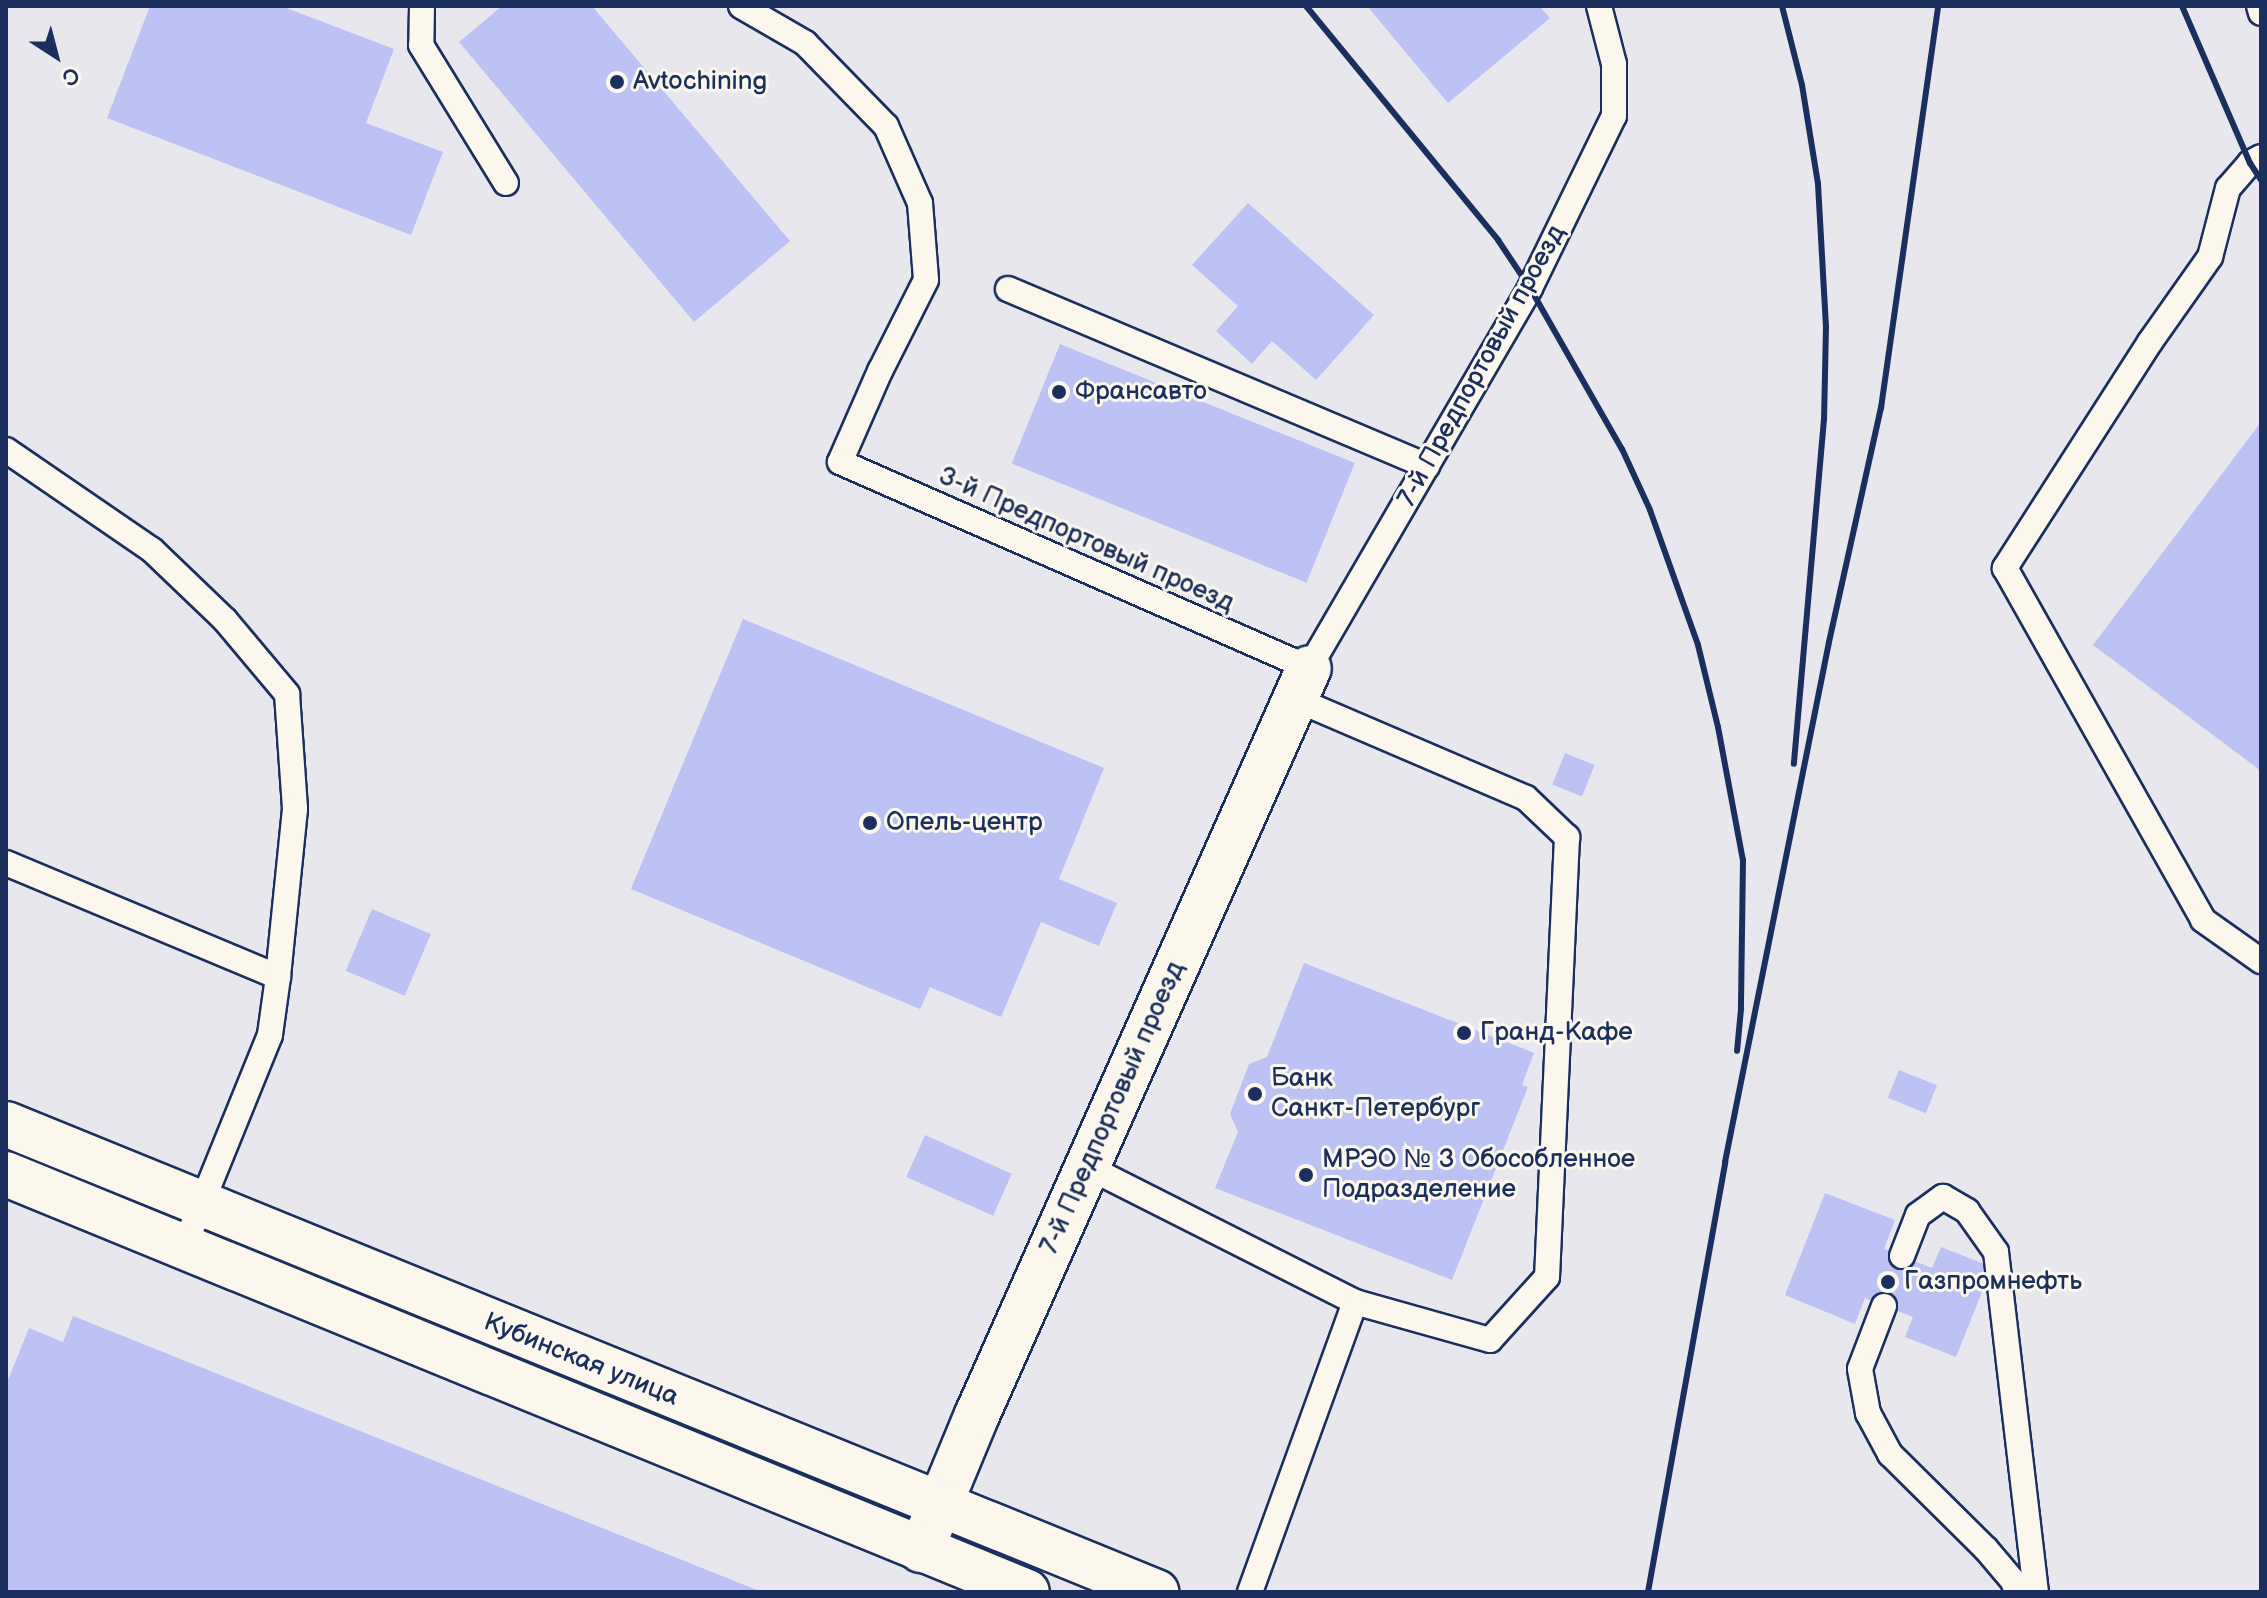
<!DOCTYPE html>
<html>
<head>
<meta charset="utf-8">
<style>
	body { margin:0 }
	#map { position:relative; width:2267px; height:1598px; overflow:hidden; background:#e8e7ee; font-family:"Balsamiq Sans",sans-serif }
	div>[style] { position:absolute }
	.building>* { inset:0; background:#bdc2f4; transform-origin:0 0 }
	.roads { filter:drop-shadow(2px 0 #1b2f5e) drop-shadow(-2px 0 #1b2f5e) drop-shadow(0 2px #1b2f5e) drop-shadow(0 -2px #1b2f5e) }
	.service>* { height:24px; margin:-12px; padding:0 12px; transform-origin:12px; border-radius:12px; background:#fbf7ec }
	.minor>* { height:44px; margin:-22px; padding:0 22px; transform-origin:22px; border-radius:22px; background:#fbf7ec }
	.secondary>* { height:44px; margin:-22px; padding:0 22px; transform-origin:22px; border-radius:22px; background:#fbf7ec }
	.rail>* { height:6px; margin:-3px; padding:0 3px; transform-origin:3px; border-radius:3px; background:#1b2f5e }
	.dots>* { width:22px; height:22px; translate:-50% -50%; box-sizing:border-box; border:4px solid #fbf7ec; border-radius:50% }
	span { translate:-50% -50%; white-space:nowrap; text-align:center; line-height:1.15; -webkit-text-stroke:6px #fbf7ec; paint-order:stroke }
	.poi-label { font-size:26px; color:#1b2f5e }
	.left { translate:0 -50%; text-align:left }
	.street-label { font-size:26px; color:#1b2f5e }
	.frame { position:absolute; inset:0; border:8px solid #1b2f5e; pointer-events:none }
	.north { position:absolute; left:16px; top:16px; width:80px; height:80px; -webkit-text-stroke:6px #fbf7ec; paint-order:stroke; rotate:144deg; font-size:22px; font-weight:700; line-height:32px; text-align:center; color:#1b2f5e }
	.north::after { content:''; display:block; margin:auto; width:28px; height:36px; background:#1b2f5e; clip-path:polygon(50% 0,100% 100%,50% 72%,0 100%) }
</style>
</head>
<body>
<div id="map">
	<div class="building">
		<div style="clip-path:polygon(150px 6px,281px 6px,394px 49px,366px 123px,443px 152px,411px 235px,107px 118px)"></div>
		<div style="clip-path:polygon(502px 6px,592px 6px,790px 241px,694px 322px,459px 42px)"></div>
		<div style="clip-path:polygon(1367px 6px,1539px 6px,1550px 18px,1448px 103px)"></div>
		<div style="clip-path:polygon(1248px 203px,1374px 315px,1316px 380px,1272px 341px,1252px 364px,1216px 331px,1238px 306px,1192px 265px)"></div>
		<div style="left:1060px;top:344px;width:318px;height:129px;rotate:22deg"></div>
		<div style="clip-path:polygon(2261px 422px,2261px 771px,2093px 645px)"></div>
		<div style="clip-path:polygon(743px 619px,1104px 768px,1059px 879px,1117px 903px,1099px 946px,1041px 922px,1001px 1017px,930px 987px,920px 1009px,631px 889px)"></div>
		<div style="left:1565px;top:753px;width:32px;height:34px;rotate:22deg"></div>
		<div style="left:372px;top:909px;width:64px;height:67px;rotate:23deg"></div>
		<div style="clip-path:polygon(1304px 963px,1534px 1053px,1522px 1085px,1528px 1087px,1452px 1280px,1215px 1188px,1238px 1132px,1230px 1114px,1249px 1064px,1267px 1057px)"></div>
		<div style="left:1899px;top:1070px;width:41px;height:30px;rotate:22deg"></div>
		<div style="left:925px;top:1135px;width:95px;height:46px;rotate:24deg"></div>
		<div style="clip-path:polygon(1825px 1193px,1895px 1220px,1884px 1249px,1932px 1268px,1941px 1247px,1992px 1267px,1956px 1357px,1905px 1337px,1913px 1317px,1865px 1298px,1855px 1324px,1785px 1295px)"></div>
		<div style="clip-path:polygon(73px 1316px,762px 1592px,6px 1592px,6px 1385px,29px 1328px,63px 1342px)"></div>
	</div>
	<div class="roads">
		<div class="service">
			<div style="left:422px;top:6px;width:39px;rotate:91deg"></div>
			<div style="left:421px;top:45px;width:162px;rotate:58.4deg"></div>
			<div style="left:741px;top:6px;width:74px;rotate:30deg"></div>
			<div style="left:805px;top:43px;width:116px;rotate:45.7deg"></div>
			<div style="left:886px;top:126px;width:84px;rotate:66.2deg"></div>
			<div style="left:920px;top:203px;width:77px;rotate:85.5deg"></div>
			<div style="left:926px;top:280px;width:102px;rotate:116.8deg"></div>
			<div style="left:880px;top:371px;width:99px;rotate:113.7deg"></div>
			<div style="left:840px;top:462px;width:512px;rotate:23.71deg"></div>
			<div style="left:1309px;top:668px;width:440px;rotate:-59.8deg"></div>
			<div style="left:1530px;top:288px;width:191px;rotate:-64deg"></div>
			<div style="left:1614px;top:116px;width:52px;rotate:-90deg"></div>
			<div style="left:1614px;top:64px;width:60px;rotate:-104.5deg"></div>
			<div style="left:2259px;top:6px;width:7px;rotate:74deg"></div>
			<div style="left:2261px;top:157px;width:13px;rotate:151deg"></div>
			<div style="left:2250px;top:163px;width:33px;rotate:131deg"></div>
			<div style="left:2228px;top:188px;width:71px;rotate:104.6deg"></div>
			<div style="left:2210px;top:257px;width:104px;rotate:125.2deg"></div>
			<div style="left:2150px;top:342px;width:269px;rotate:122.7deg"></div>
			<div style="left:2005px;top:568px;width:404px;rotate:60.6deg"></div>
			<div style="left:2203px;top:920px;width:71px;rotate:35.3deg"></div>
			<div style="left:1008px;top:289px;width:455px;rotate:22.9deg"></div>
			<div style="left:6px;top:450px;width:177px;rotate:34.4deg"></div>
			<div style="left:152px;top:550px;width:101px;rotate:43.8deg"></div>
			<div style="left:225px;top:620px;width:97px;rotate:50deg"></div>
			<div style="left:287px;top:694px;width:115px;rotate:86deg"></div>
			<div style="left:295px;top:809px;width:169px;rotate:95.8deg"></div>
			<div style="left:1295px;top:699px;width:251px;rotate:23.2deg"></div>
			<div style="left:1526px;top:798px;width:57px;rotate:43.6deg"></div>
			<div style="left:1567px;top:837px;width:440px;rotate:92.6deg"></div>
			<div style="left:1547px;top:1277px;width:85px;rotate:132.1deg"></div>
			<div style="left:1490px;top:1340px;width:140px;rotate:-164.3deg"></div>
			<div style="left:6px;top:863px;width:295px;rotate:22.7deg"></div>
			<div style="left:278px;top:977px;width:59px;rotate:97.9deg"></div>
			<div style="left:270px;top:1035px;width:229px;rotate:112.1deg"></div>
			<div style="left:1086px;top:1166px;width:301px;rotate:26.8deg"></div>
			<div style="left:1355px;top:1302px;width:308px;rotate:109.9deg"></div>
			<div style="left:1902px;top:1256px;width:44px;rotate:-68.7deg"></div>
			<div style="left:1918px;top:1215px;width:31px;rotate:-36deg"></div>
			<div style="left:1943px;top:1197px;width:28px;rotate:30deg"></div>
			<div style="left:1967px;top:1211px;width:50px;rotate:54.7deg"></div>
			<div style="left:1996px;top:1252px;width:342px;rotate:83.3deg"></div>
			<div style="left:1884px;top:1306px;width:67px;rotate:110.9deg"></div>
			<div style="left:1860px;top:1369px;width:45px;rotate:79.7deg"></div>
			<div style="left:1868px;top:1413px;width:47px;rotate:61.8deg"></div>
			<div style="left:1890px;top:1454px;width:135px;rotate:44.7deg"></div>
			<div style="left:1986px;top:1549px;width:42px;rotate:49.8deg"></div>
			<div style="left:2013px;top:1581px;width:12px;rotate:70deg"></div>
		</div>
		<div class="minor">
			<div style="left:921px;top:1550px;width:146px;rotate:-67.5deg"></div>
			<div style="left:977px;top:1415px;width:817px;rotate:-66.04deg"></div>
		</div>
		<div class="secondary">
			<div style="left:6px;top:1124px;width:1242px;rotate:22.14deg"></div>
			<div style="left:6px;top:1174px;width:1103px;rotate:22.26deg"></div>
		</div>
	</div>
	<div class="rail">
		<div style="left:1306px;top:6px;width:303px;rotate:50.6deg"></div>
		<div style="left:1498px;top:240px;width:58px;rotate:56.3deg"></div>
		<div style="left:1530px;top:288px;width:185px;rotate:60.3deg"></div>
		<div style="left:1622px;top:449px;width:67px;rotate:65.3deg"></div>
		<div style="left:1650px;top:510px;width:143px;rotate:70.4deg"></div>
		<div style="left:1698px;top:645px;width:84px;rotate:76.3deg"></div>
		<div style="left:1718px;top:727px;width:135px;rotate:79.4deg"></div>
		<div style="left:1743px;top:860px;width:149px;rotate:90.8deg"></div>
		<div style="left:1741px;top:1009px;width:42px;rotate:95.4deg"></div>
		<div style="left:1782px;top:6px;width:81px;rotate:75.8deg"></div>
		<div style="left:1802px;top:85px;width:100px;rotate:80.8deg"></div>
		<div style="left:1818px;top:184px;width:142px;rotate:86.8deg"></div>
		<div style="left:1826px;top:326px;width:93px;rotate:91.2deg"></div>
		<div style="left:1824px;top:419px;width:346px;rotate:95deg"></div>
		<div style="left:2182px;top:6px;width:171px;rotate:66.6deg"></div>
		<div style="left:2250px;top:163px;width:20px;rotate:57deg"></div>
		<div style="left:1648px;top:1592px;width:437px;rotate:-79.8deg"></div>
		<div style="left:1725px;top:1162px;width:530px;rotate:-78.69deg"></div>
		<div style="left:1829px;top:642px;width:240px;rotate:-77.5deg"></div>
		<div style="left:1881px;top:408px;width:406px;rotate:-81.9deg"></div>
	</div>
	<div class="dots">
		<div style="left:617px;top:82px;background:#1b2f5e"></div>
		<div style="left:1059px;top:392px;background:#1b2f5e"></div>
		<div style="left:870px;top:823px;background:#1b2f5e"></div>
		<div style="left:1464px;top:1033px;background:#1b2f5e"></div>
		<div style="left:1255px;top:1094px;background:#1b2f5e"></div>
		<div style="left:1306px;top:1175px;background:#1b2f5e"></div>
		<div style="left:1888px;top:1282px;background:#1b2f5e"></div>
	</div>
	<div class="poi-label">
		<span class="left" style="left:633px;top:82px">Avtochining</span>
		<span class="left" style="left:1075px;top:392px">Франсавто</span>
		<span class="left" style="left:886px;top:823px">Опель-центр</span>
		<span class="left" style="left:1480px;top:1033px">Гранд-Кафе</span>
		<span class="left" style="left:1271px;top:1094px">Банк<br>Санкт-Петербург</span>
		<span class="left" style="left:1322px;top:1175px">МРЭО № 3 Обособленное<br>Подразделение</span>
		<span class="left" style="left:1904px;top:1282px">Газпромнефть</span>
	</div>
	<div class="street-label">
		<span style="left:1482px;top:366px;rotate:-61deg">7-й Предпортовый проезд</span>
		<span style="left:1086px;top:540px;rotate:24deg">3-й Предпортовый проезд</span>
		<span style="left:1113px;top:1108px;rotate:-66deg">7-й Предпортовый проезд</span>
		<span style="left:581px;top:1360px;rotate:22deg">Кубинская улица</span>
	</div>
	<div class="frame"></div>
	<div class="north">С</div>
</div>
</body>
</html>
